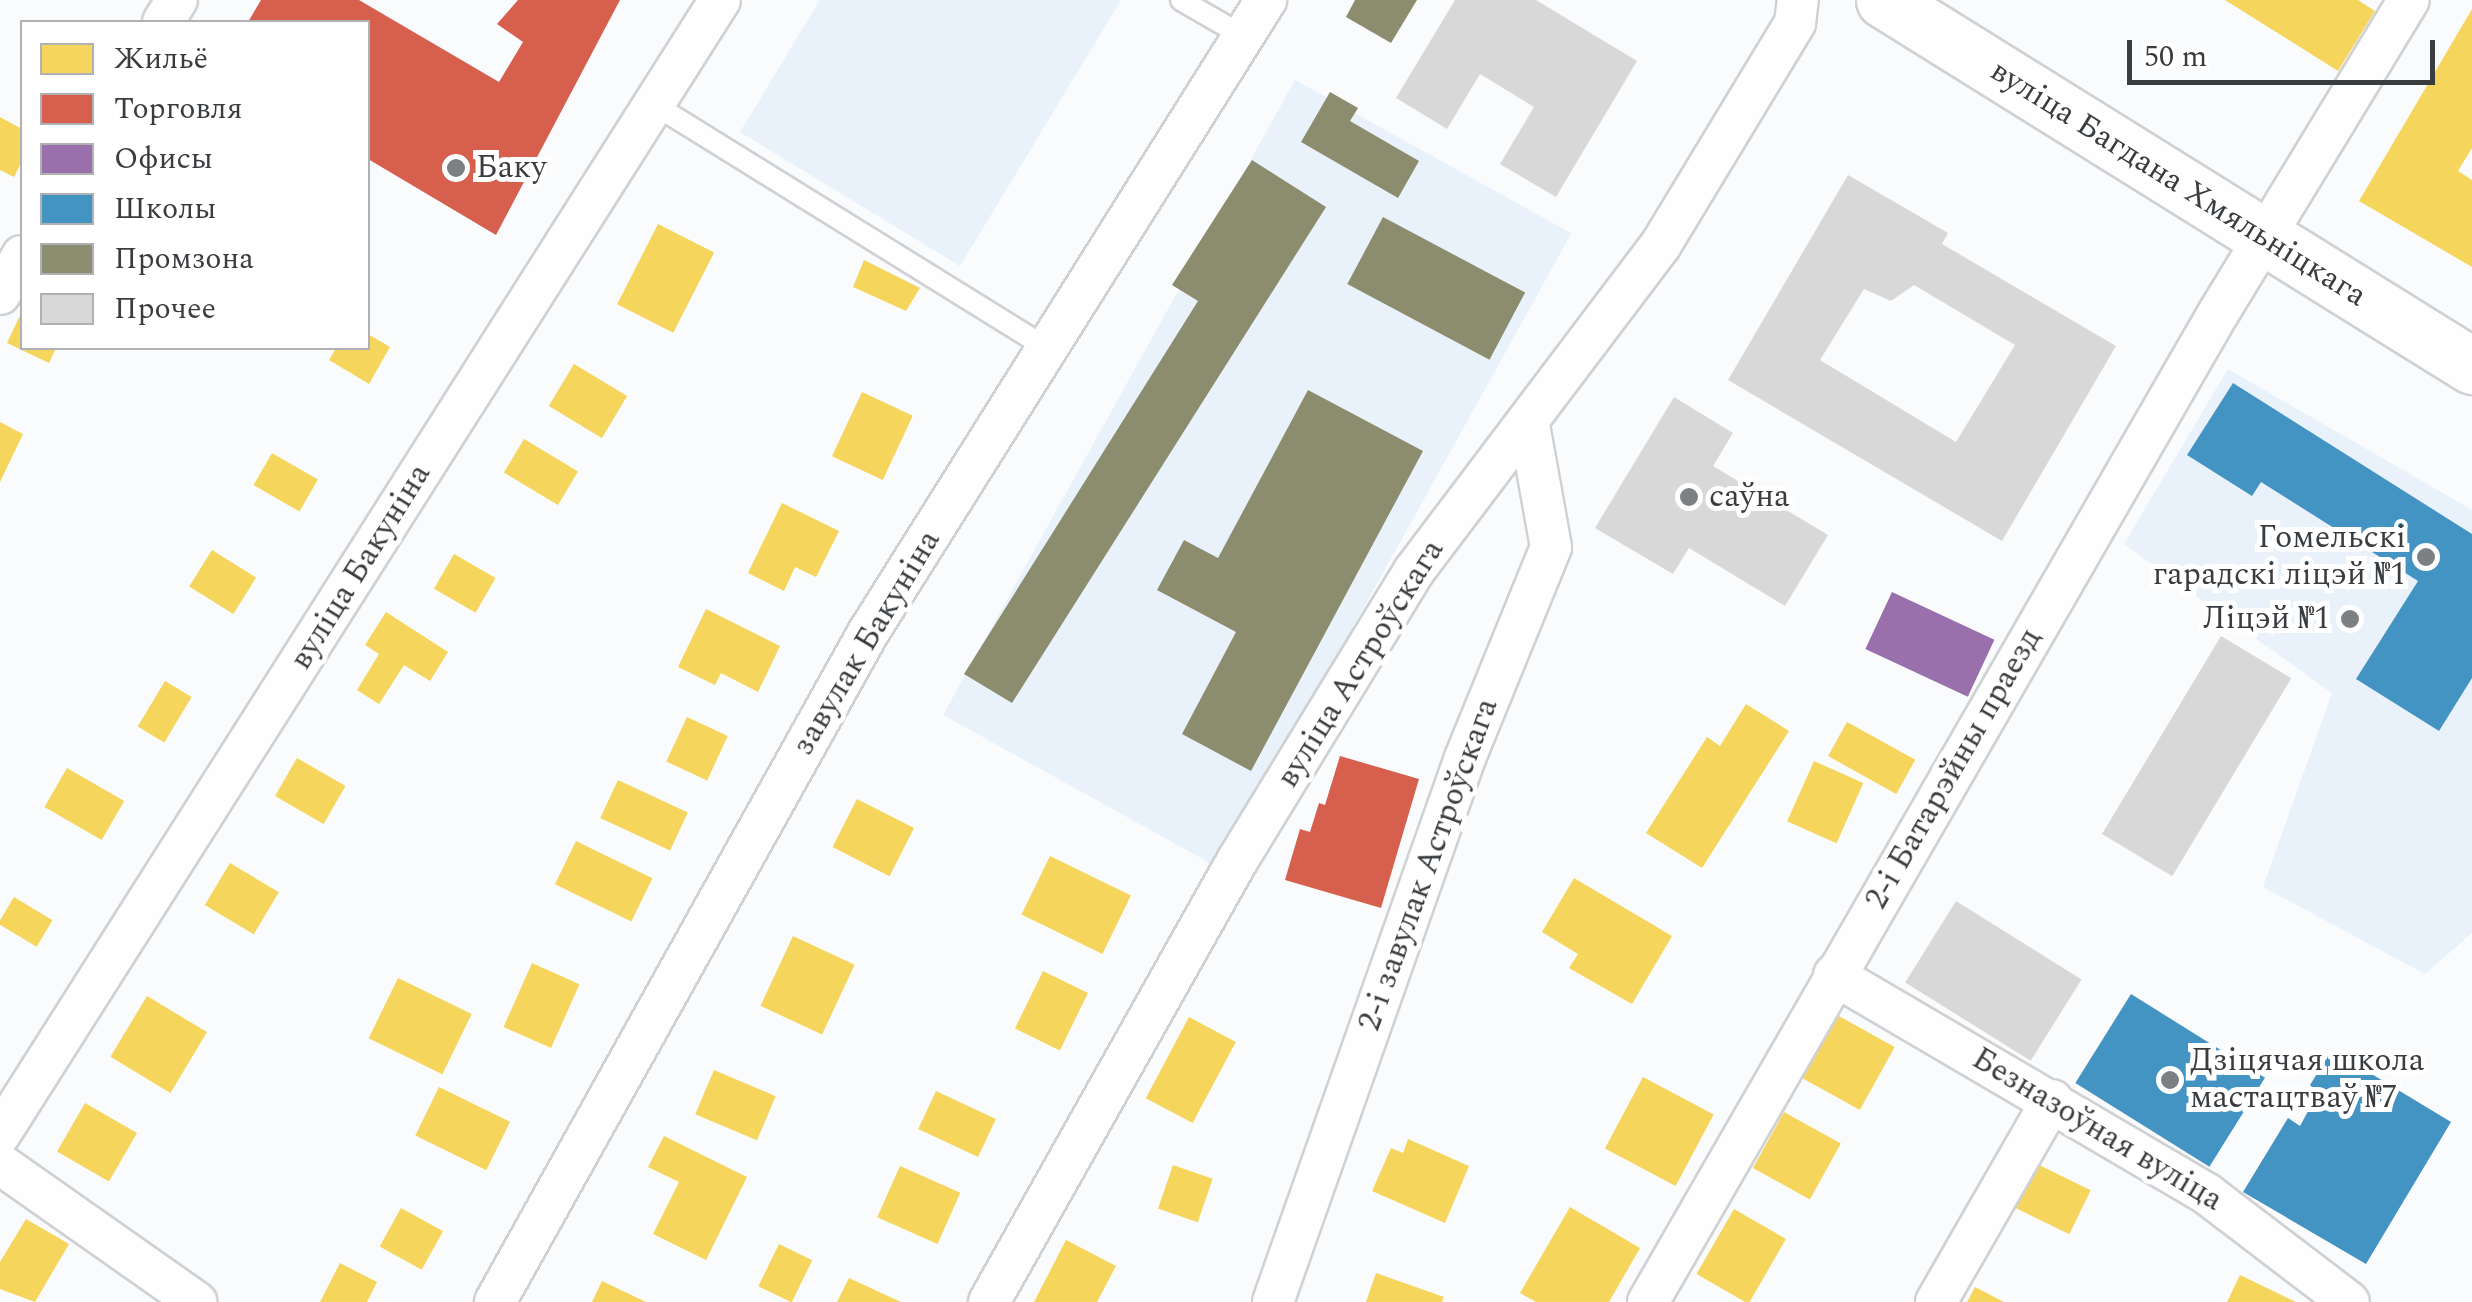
<!DOCTYPE html>
<html>
<head>
<meta charset="utf-8">
<style>
	body { margin:0 }
	#map { position:relative; width:2472px; height:1302px; overflow:hidden; background:#f9fbfd; font-family:Spectral,serif }
	div>[style] { position:absolute }
	.built>* { inset:0; background:#e9f2fa; transform-origin:0 0 }
	.homes>* { inset:0; background:#f6d55c; transform-origin:0 0 }
	.shops>* { inset:0; background:#d6604d }
	.offices>* { inset:0; background:#9970ab; transform-origin:0 0 }
	.schools>* { inset:0; background:#4393c3; transform-origin:0 0 }
	.industry>* { inset:0; background:#8c8c6e; transform-origin:0 0 }
	.building>* { inset:0; background:#d9d8d9; transform-origin:0 0 }
	.roads { filter:drop-shadow(2px 0 #cfd1d3) drop-shadow(-2px 0 #cfd1d3) drop-shadow(0 2px #cfd1d3) drop-shadow(0 -2px #cfd1d3) }
	.lane>* { height:20px; margin:-10px; padding:0 10px; transform-origin:10px; border-radius:10px; background:#fefeff }
	.street>* { height:40px; margin:-20px; padding:0 20px; transform-origin:20px; border-radius:20px; background:#fefeff }
	.primary>* { height:55px; margin:-27.5px; padding:0 27.5px; transform-origin:27.5px; border-radius:27.5px; background:#fefeff }
	.dots>* { width:28px; height:28px; translate:-50% -50%; box-sizing:border-box; border:5px solid #fff; border-radius:50% }
	span { translate:-50% -50%; white-space:nowrap; text-align:center; line-height:1.15; -webkit-text-stroke:10px #fff; paint-order:stroke }
	.poi-label { font-size:32px; color:#3a3d40 }
	.left { translate:0 -50%; text-align:left }
	.right { translate:-100% -50%; text-align:right }
	.street-label { font-size:32px; color:#3a3d40 }
	.legend { position:absolute; left:20px; top:20px; width:350px; height:330px; box-sizing:border-box; background:#fff; border:2px solid #b0b1b3; margin:0; padding:12px 18px; list-style:none; font-size:30px; color:#3a3d40 }
	.legend li { display:flex; align-items:center; gap:20px; height:50px }
	.legend b { width:50px; border:2px solid #b0b1b3 }
	.scale { position:absolute; left:2127px; top:40px; width:308px; height:45px; box-sizing:border-box; border:5px solid #3a3d40; border-top:0; padding-left:12px; font-size:30px; line-height:35px; white-space:nowrap; color:#3a3d40; -webkit-text-stroke:8px #fff; paint-order:stroke }
</style>
</head>
<body>
<div id="map">
	<div class="built">
		<div style="clip-path:polygon(820px 0,1121px 0,960px 266px,740px 132px)"></div>
		<div style="left:1295px;top:80px;width:316px;height:726px;rotate:29deg"></div>
		<div style="clip-path:polygon(2228px 369px,2472px 510px,2472px 933px,2425px 974px,2263px 887px,2332px 693px,2124px 544px)"></div>
	</div>
	<div class="homes">
		<div style="clip-path:polygon(2225px 0,2358px 0,2375px 11px,2338px 71px)"></div>
		<div style="clip-path:polygon(2472px 9px,2472px 148px,2458px 171px,2472px 180px,2472px 267px,2359px 201px)"></div>
		<div style="clip-path:polygon(0 117px,22px 129px,22px 161px,14px 177px,0 170px)"></div>
		<div style="left:658px;top:224px;width:63px;height:90px;rotate:27deg"></div>
		<div style="clip-path:polygon(864px 260px,920px 288px,906px 311px,853px 287px)"></div>
		<div style="clip-path:polygon(22px 311px,22px 348px,56px 348px,49px 363px,7px 343px)"></div>
		<div style="clip-path:polygon(368px 334px,390px 347px,369px 384px,329px 360px,336px 348px,368px 348px)"></div>
		<div style="left:574px;top:364px;width:62px;height:49px;rotate:31deg"></div>
		<div style="left:862px;top:392px;width:56px;height:71px;rotate:25deg"></div>
		<div style="clip-path:polygon(0 422px,23px 434px,0 482px)"></div>
		<div style="left:524px;top:439px;width:63px;height:39px;rotate:31deg"></div>
		<div style="left:272px;top:453px;width:53px;height:37px;rotate:30deg"></div>
		<div style="clip-path:polygon(782px 503px,839px 531px,816px 577px,795px 567px,784px 591px,748px 573px)"></div>
		<div style="left:212px;top:550px;width:52px;height:43px;rotate:32deg"></div>
		<div style="left:454px;top:554px;width:48px;height:40px;rotate:30deg"></div>
		<div style="clip-path:polygon(706px 609px,780px 646px,758px 692px,721px 673px,715px 685px,678px 667px)"></div>
		<div style="clip-path:polygon(386px 612px,448px 652px,430px 681px,404px 665px,379px 704px,357px 690px,379px 654px,365px 645px)"></div>
		<div style="left:165px;top:681px;width:31px;height:53px;rotate:31deg"></div>
		<div style="clip-path:polygon(1746px 704px,1789px 731px,1702px 868px,1646px 833px,1707px 737px,1720px 746px)"></div>
		<div style="left:687px;top:717px;width:45px;height:49px;rotate:25deg"></div>
		<div style="left:1847px;top:722px;width:78px;height:39px;rotate:29deg"></div>
		<div style="left:297px;top:758px;width:56px;height:44px;rotate:30deg"></div>
		<div style="left:1814px;top:761px;width:54px;height:66px;rotate:24deg"></div>
		<div style="left:67px;top:768px;width:66px;height:45px;rotate:30deg"></div>
		<div style="left:618px;top:780px;width:77px;height:42px;rotate:25deg"></div>
		<div style="left:857px;top:799px;width:64px;height:54px;rotate:27deg"></div>
		<div style="left:576px;top:841px;width:85px;height:48px;rotate:26deg"></div>
		<div style="left:1050px;top:856px;width:90px;height:65px;rotate:26deg"></div>
		<div style="left:230px;top:863px;width:57px;height:49px;rotate:31deg"></div>
		<div style="clip-path:polygon(1574px 878px,1672px 936px,1632px 1004px,1569px 968px,1578px 954px,1542px 932px)"></div>
		<div style="left:14px;top:897px;width:45px;height:31px;rotate:31deg"></div>
		<div style="left:793px;top:936px;width:68px;height:77px;rotate:25deg"></div>
		<div style="left:532px;top:963px;width:52px;height:70px;rotate:24deg"></div>
		<div style="left:1043px;top:971px;width:50px;height:64px;rotate:26deg"></div>
		<div style="left:398px;top:978px;width:82px;height:67px;rotate:26deg"></div>
		<div style="left:147px;top:996px;width:70px;height:71px;rotate:31deg"></div>
		<div style="left:1837px;top:1015px;width:66px;height:72px;rotate:29deg"></div>
		<div style="left:1189px;top:1017px;width:53px;height:92px;rotate:28deg"></div>
		<div style="left:714px;top:1070px;width:67px;height:48px;rotate:23deg"></div>
		<div style="left:1643px;top:1077px;width:80px;height:81px;rotate:28deg"></div>
		<div style="left:439px;top:1087px;width:79px;height:54px;rotate:26deg"></div>
		<div style="left:936px;top:1091px;width:66px;height:42px;rotate:25deg"></div>
		<div style="left:85px;top:1103px;width:60px;height:56px;rotate:30deg"></div>
		<div style="left:1784px;top:1112px;width:65px;height:64px;rotate:29deg"></div>
		<div style="clip-path:polygon(664px 1136px,747px 1177px,706px 1260px,653px 1234px,679px 1182px,648px 1167px)"></div>
		<div style="clip-path:polygon(1408px 1139px,1469px 1166px,1445px 1223px,1372px 1191px,1391px 1148px,1403px 1153px)"></div>
		<div style="left:2035px;top:1163px;width:62px;height:49px;rotate:26deg"></div>
		<div style="left:1173px;top:1165px;width:42px;height:46px;rotate:19deg"></div>
		<div style="left:900px;top:1166px;width:66px;height:56px;rotate:24deg"></div>
		<div style="clip-path:polygon(1570px 1207px,1640px 1248px,1609px 1302px,1536px 1302px,1520px 1293px)"></div>
		<div style="left:401px;top:1208px;width:48px;height:44px;rotate:29deg"></div>
		<div style="left:1734px;top:1209px;width:60px;height:75px;rotate:30deg"></div>
		<div style="clip-path:polygon(26px 1219px,69px 1244px,35px 1302px,0 1289px,0 1262px)"></div>
		<div style="clip-path:polygon(1066px 1240px,1116px 1266px,1097px 1302px,1034px 1302px)"></div>
		<div style="left:779px;top:1244px;width:37px;height:47px;rotate:26deg"></div>
		<div style="clip-path:polygon(340px 1263px,377px 1282px,367px 1302px,320px 1302px)"></div>
		<div style="clip-path:polygon(1376px 1273px,1444px 1297px,1442px 1302px,1366px 1302px)"></div>
		<div style="clip-path:polygon(2240px 1275px,2296px 1302px,2227px 1302px)"></div>
		<div style="clip-path:polygon(849px 1278px,901px 1302px,837px 1302px)"></div>
		<div style="clip-path:polygon(602px 1281px,646px 1302px,592px 1302px)"></div>
		<div style="clip-path:polygon(1975px 1287px,2004px 1302px,1967px 1302px)"></div>
	</div>
	<div class="shops">
		<div style="clip-path:polygon(261px 0,359px 0,499px 82px,523px 42px,497px 24px,518px 0,620px 0,496px 235px,368px 159px,368px 22px,248px 22px)"></div>
		<div style="clip-path:polygon(1340px 756px,1419px 779px,1381px 908px,1285px 880px,1300px 829px,1310px 832px,1319px 803px,1325px 805px)"></div>
	</div>
	<div class="offices">
		<div style="left:1892px;top:592px;width:113px;height:63px;rotate:25deg"></div>
	</div>
	<div class="schools">
		<div style="clip-path:polygon(2233px 383px,2472px 534px,2472px 678px,2439px 731px,2356px 679px,2418px 581px,2261px 482px,2252px 496px,2187px 455px)"></div>
		<div style="left:2131px;top:994px;width:158px;height:105px;rotate:32deg"></div>
		<div style="clip-path:polygon(2332px 1050px,2451px 1122px,2366px 1264px,2243px 1192px,2288px 1118px,2300px 1126px,2318px 1093px,2310px 1085px)"></div>
	</div>
	<div class="industry">
		<div style="clip-path:polygon(1355px 0,1417px 0,1391px 43px,1346px 17px)"></div>
		<div style="clip-path:polygon(1330px 92px,1358px 108px,1350px 121px,1419px 161px,1398px 198px,1301px 142px)"></div>
		<div style="clip-path:polygon(1252px 160px,1326px 207px,1012px 703px,964px 674px,1198px 301px,1172px 285px)"></div>
		<div style="left:1383px;top:217px;width:161px;height:76px;rotate:28deg"></div>
		<div style="clip-path:polygon(1308px 390px,1423px 451px,1251px 771px,1182px 734px,1236px 632px,1157px 590px,1184px 540px,1218px 558px)"></div>
	</div>
	<div class="building">
		<div style="clip-path:polygon(1455px 0,1536px 0,1637px 61px,1556px 197px,1500px 164px,1534px 107px,1480px 74px,1447px 129px,1396px 98px)"></div>
		<div style="clip-path:polygon(evenodd,1848px 175px,1948px 233px,1942px 244px,2116px 346px,2002px 541px,1728px 380px,1848px 175px,1914px 285px,2015px 345px,1956px 442px,1820px 360px,1864px 289px,1891px 301px,1914px 285px)"></div>
		<div style="clip-path:polygon(1674px 397px,1733px 433px,1713px 466px,1828px 535px,1785px 606px,1689px 548px,1673px 574px,1595px 528px)"></div>
		<div style="left:2221px;top:636px;width:82px;height:231px;rotate:31deg"></div>
		<div style="left:1956px;top:901px;width:148px;height:96px;rotate:32deg"></div>
	</div>
	<div class="roads">
		<div class="lane">
			<div style="left:1181px;top:0;width:68px;rotate:30deg"></div>
			<div style="left:655px;top:105px;width:463px;rotate:31.8deg"></div>
		</div>
		<div class="street">
			<div style="left:163px;top:22px;width:26px;rotate:-58deg"></div>
			<div style="left:0;top:294px;width:44px;rotate:-59.9deg"></div>
			<div style="left:1834px;top:975px;width:433px;rotate:30.4deg"></div>
			<div style="left:2207px;top:1194px;width:178px;rotate:37.3deg"></div>
			<div style="left:0;top:1134px;width:1343px;rotate:-57.59deg"></div>
			<div style="left:0;top:1164px;width:240px;rotate:35.1deg"></div>
			<div style="left:495px;top:1302px;width:766px;rotate:-60.86deg"></div>
			<div style="left:868px;top:633px;width:748px;rotate:-57.84deg"></div>
			<div style="left:989px;top:1302px;width:506px;rotate:-60.65deg"></div>
			<div style="left:1237px;top:861px;width:340px;rotate:-58.6deg"></div>
			<div style="left:1414px;top:571px;width:408px;rotate:-52.9deg"></div>
			<div style="left:1660px;top:246px;width:261px;rotate:-58.8deg"></div>
			<div style="left:1795px;top:23px;width:23px;rotate:-83deg"></div>
			<div style="left:1273px;top:1302px;width:577px;rotate:-70.56deg"></div>
			<div style="left:1465px;top:758px;width:228px;rotate:-67.8deg"></div>
			<div style="left:1551px;top:547px;width:124px;rotate:-100.2deg"></div>
			<div style="left:1648px;top:1302px;width:1143px;rotate:-60.03deg"></div>
			<div style="left:2219px;top:312px;width:365px;rotate:-58.7deg"></div>
			<div style="left:1936px;top:1302px;width:233px;rotate:-60.1deg"></div>
		</div>
		<div class="primary">
			<div style="left:1884px;top:0;width:693px;rotate:31.9deg"></div>
		</div>
	</div>
	<div class="dots">
		<div style="left:456px;top:168px;background:#7d8082"></div>
		<div style="left:1689px;top:497px;background:#7d8082"></div>
		<div style="left:2426px;top:557px;background:#7d8082"></div>
		<div style="left:2350px;top:619px;background:#7d8082"></div>
		<div style="left:2170px;top:1080px;background:#7d8082"></div>
	</div>
	<div class="poi-label">
		<span class="left" style="left:476px;top:168px">Баку</span>
		<span class="left" style="left:1709px;top:497px">саўна</span>
		<span class="right" style="left:2406px;top:557px">Гомельскі<br>гарадскі ліцэй №1</span>
		<span class="right" style="left:2330px;top:619px">Ліцэй №1</span>
		<span class="left" style="left:2190px;top:1080px">Дзіцячая школа<br>мастацтваў №7</span>
	</div>
	<div class="street-label">
		<span style="left:2178px;top:184px;rotate:32deg">вуліца Багдана Хмяльніцкага</span>
		<span style="left:361px;top:567px;rotate:-58deg">вуліца Бакуніна</span>
		<span style="left:867px;top:643px;rotate:-59deg">завулак Бакуніна</span>
		<span style="left:1361px;top:664px;rotate:-58deg">вуліца Астроўскага</span>
		<span style="left:1954px;top:769px;rotate:-60deg">2-і Батарэйны праезд</span>
		<span style="left:1429px;top:865px;rotate:-70deg">2-і завулак Астроўскага</span>
		<span style="left:2097px;top:1130px;rotate:31deg">Безназоўная вуліца</span>
	</div>
	<ul class="legend">
	<li><b style="height:28px;background:#f6d55c"></b>Жильё</li>
	<li><b style="height:28px;background:#d6604d"></b>Торговля</li>
	<li><b style="height:28px;background:#9970ab"></b>Офисы</li>
	<li><b style="height:28px;background:#4393c3"></b>Школы</li>
	<li><b style="height:28px;background:#8c8c6e"></b>Промзона</li>
	<li><b style="height:28px;background:#d9d8d9"></b>Прочее</li>
	</ul>
	<div class="scale">50 m</div>
</div>
</body>
</html>
